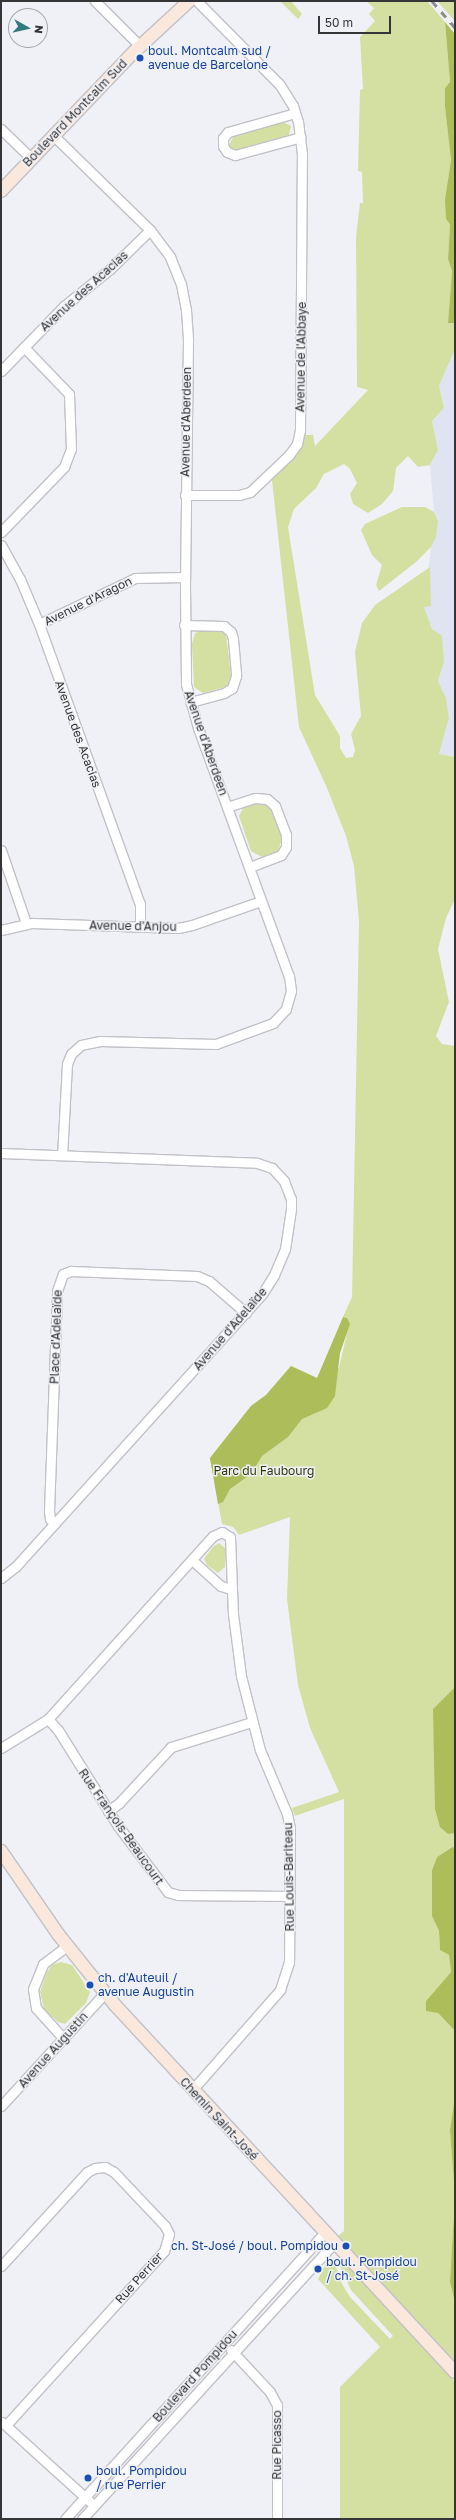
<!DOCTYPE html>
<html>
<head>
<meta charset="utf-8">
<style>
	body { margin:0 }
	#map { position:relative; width:456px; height:2520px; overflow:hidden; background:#f0f1f6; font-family:"Golos Text",sans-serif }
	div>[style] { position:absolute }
	.built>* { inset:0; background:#e0e4f0 }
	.green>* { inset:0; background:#d3e0a1 }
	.forest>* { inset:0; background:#acbd59 }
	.roads { filter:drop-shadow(1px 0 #c1c2c7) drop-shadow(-1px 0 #c1c2c7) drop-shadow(0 1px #c1c2c7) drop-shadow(0 -1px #c1c2c7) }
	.street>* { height:9px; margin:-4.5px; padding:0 4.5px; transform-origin:4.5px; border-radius:4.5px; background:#fff }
	.secondary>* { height:12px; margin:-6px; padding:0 6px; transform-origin:6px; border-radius:6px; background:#fbe8dd }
	.rail>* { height:3px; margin-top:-1.5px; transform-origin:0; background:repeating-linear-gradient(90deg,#8c8d90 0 7px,transparent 0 14px) }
	.dots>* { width:11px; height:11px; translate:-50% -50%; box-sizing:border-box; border:2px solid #f0f1f6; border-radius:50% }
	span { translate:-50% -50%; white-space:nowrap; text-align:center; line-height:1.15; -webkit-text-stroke:3px #f0f1f6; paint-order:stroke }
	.transit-label { font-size:12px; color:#164399 }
	.left { translate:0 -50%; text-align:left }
	.right { translate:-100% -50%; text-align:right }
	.street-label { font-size:12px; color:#353537 }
	.park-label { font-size:12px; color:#30360b }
	.frame { position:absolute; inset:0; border:2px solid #353537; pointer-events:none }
	.north { position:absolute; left:8px; top:8px; width:40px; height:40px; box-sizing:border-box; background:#f0f1f6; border:1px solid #a5a6aa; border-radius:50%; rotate:98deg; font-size:11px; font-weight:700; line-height:16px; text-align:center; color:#353537 }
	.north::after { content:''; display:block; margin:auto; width:14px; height:18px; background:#317a7d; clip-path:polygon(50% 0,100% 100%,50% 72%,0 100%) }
	.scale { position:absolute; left:318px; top:16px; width:73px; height:18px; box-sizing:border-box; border:2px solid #353537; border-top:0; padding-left:5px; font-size:12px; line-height:14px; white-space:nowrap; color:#353537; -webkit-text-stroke:3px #f0f1f6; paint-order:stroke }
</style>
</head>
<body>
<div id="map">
	<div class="built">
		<div style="clip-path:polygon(455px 349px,455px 757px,439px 754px,449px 718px,446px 698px,438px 681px,444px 662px,424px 607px,431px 547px,438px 521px,434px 512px,430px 465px,438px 450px,432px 421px,444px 408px,439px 386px)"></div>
	</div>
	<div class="green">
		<div style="clip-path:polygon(280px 1px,291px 1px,302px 14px,298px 19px)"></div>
		<div style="clip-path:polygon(366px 1px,427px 1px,445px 22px,450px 82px,445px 88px,445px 107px,451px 160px,445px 199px,450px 224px,448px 259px,452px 271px,448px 323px,455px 323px,455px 349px,439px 386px,444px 408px,432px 421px,438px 450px,430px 465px,418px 467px,408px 456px,396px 468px,393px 491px,382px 504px,368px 513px,353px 504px,350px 494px,357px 483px,350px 469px,344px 464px,324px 474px,316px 488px,294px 509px,288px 527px,315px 695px,340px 736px,340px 748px,346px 758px,353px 757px,355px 750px,351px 734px,361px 716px,355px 652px,362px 623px,375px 605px,430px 567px,431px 606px,424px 607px,432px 629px,442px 636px,444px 662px,438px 681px,446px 698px,449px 718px,439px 754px,455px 757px,455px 899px,446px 918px,438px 949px,449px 1002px,436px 1036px,442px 1044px,455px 1046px,455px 1687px,433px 1709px,448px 1834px,455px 1833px,455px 1848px,451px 1847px,437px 1857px,432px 1870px,432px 1916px,439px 1931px,440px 1950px,449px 1955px,451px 1972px,426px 2001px,455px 2031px,455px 2096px,450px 2130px,455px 2195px,450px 2282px,455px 2303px,455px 2362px,336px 2238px,344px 2231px,344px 1799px,295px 1816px,292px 1808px,339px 1792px,310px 1728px,298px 1685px,287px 1599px,290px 1517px,239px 1535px,233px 1527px,222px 1524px,210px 1458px,251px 1406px,266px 1395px,291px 1366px,317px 1378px,339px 1368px,347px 1333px,347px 1318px,343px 1317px,352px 1297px,359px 921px,354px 866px,346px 836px,327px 788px,299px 727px,272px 480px,296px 455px,305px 435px,313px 435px,315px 446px,368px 390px,357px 387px,356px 237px,360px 203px,363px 203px,362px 172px,358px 171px,360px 90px,363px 89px,360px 37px,375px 21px,369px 14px,374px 8px)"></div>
		<div style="clip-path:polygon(437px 1px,455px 1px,455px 22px,453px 19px)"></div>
		<div style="clip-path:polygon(283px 122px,291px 126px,289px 135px,239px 149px,232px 149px,229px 144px,234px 136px)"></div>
		<div style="clip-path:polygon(402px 507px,425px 507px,434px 512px,438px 521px,436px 537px,431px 547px,416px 562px,379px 591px,376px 585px,382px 565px,372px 555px,361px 530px,365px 524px)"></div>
		<div style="clip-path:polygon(204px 630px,220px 631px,226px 634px,231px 676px,230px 682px,225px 687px,203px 693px,194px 687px,192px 644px,195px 633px)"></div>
		<div style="clip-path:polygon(256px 803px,264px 803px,270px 808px,282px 839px,278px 851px,262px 857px,251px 851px,239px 816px,243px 808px)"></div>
		<div style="clip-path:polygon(219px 1543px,226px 1549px,225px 1567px,218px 1573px,207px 1565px,204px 1559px,213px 1547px)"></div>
		<div style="clip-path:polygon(61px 1962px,72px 1965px,90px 1992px,86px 2003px,65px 2024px,58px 2022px,44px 2009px,40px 1992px,47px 1972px,52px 1965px)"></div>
		<div style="clip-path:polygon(340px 2258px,455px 2382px,455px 2519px,340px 2519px,340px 2387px,380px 2347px,318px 2279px,328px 2260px,331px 2260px,336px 2267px,342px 2284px,350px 2297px,390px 2339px,393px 2336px,351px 2290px,337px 2260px)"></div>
	</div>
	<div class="forest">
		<div style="clip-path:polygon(445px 22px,455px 34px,455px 323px,448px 323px,452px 271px,448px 259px,450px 224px,446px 219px,445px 199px,451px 160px,445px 107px,445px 88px,450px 82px)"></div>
		<div style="clip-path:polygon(343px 1317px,347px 1318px,350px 1324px,340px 1353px,335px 1396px,327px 1408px,302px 1419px,288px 1437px,262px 1456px,251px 1474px,230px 1489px,223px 1502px,218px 1504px,210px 1458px,251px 1406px,266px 1395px,291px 1366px,317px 1378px)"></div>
		<div style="clip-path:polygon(455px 1687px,455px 1833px,448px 1834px,440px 1827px,435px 1809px,433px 1709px)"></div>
		<div style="clip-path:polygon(452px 1847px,455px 1848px,455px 2031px,438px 2013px,426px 2011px,426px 2001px,451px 1972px,449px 1955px,440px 1950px,439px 1931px,432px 1916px,432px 1870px,437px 1857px)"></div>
		<div style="clip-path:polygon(455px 2096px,455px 2195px,450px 2130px)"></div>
		<div style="clip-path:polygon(455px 2196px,455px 2303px,450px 2282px)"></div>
	</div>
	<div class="roads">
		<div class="street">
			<div style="left:95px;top:1px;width:64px;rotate:45deg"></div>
			<div style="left:295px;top:113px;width:70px;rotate:164.2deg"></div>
			<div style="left:228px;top:132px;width:8px;rotate:130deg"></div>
			<div style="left:223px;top:138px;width:8px;rotate:90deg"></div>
			<div style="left:223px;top:146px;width:7px;rotate:56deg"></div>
			<div style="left:227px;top:152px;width:9px;rotate:21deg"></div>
			<div style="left:235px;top:155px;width:68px;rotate:-15.3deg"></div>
			<div style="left:1px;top:129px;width:43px;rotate:44.1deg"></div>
			<div style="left:54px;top:136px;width:134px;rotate:44.4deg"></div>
			<div style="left:150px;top:230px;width:34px;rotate:53deg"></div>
			<div style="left:170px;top:257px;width:29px;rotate:68deg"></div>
			<div style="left:181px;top:284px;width:26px;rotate:79deg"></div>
			<div style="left:186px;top:310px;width:30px;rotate:86deg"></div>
			<div style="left:188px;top:340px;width:247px;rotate:90.7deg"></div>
			<div style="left:185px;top:587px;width:97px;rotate:89.4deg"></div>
			<div style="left:186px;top:684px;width:46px;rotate:74.7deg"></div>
			<div style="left:198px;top:728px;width:264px;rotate:69.9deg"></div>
			<div style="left:289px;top:976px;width:15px;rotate:82deg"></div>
			<div style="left:291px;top:991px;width:19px;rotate:106deg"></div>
			<div style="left:286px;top:1009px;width:19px;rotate:133deg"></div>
			<div style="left:273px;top:1023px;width:61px;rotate:159.8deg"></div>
			<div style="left:216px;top:1044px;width:116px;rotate:-178.5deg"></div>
			<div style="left:100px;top:1041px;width:19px;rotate:168deg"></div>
			<div style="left:81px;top:1045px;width:13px;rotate:138deg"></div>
			<div style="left:71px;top:1054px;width:11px;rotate:112deg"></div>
			<div style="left:67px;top:1064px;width:91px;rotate:93.1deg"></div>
			<div style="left:1px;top:371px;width:91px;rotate:-45.9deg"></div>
			<div style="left:64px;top:306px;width:59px;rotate:-38.8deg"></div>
			<div style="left:110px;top:269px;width:56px;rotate:-44.3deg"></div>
			<div style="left:185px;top:495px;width:54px"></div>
			<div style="left:239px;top:495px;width:11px;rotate:-15deg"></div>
			<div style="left:250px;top:492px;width:54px;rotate:-43.5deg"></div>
			<div style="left:289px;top:455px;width:14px;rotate:-54deg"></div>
			<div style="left:297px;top:444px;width:14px;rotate:-78deg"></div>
			<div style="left:300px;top:430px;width:276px;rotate:-89.6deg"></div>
			<div style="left:302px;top:154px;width:32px;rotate:-97deg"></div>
			<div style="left:298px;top:122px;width:17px;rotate:-107deg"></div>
			<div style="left:293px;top:106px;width:26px;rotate:-122deg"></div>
			<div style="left:279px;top:84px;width:117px;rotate:-134.7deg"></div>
			<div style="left:1px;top:532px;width:91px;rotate:-45.9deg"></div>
			<div style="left:64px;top:467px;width:19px;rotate:-69deg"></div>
			<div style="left:71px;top:449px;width:55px;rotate:-92.1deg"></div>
			<div style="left:69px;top:394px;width:65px;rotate:-133.8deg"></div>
			<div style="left:1px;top:545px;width:39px;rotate:61deg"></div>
			<div style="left:20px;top:579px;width:49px;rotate:67.1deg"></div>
			<div style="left:39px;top:624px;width:298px;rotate:70.2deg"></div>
			<div style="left:140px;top:904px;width:23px;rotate:90deg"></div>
			<div style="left:39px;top:624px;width:106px;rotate:-25.6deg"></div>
			<div style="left:135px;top:578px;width:50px;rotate:-1.1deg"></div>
			<div style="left:184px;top:625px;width:40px;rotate:1.4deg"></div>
			<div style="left:224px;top:626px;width:9px;rotate:41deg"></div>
			<div style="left:231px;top:632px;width:7px;rotate:74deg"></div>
			<div style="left:233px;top:639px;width:37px;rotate:85deg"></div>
			<div style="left:236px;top:676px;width:13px;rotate:108deg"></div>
			<div style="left:232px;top:688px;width:9px;rotate:148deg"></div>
			<div style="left:224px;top:693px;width:35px;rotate:165deg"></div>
			<div style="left:227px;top:807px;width:29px;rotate:-18deg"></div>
			<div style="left:255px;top:798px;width:12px;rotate:5deg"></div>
			<div style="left:267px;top:799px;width:11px;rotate:41deg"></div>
			<div style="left:275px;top:806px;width:31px;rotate:69deg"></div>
			<div style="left:286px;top:835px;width:12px;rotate:90deg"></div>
			<div style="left:286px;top:847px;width:9px;rotate:122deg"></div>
			<div style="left:281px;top:855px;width:34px;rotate:159deg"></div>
			<div style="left:1px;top:850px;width:77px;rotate:71.1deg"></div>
			<div style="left:1px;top:930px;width:32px;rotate:-13deg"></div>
			<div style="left:32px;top:923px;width:146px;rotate:2deg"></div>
			<div style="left:178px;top:928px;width:14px;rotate:-12deg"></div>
			<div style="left:192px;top:925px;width:73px;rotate:-19.2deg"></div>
			<div style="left:1px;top:1153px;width:256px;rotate:2.2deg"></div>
			<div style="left:257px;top:1163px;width:16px;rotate:18deg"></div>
			<div style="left:272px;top:1168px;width:18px;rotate:47deg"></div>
			<div style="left:284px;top:1181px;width:19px;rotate:69deg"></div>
			<div style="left:291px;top:1199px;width:10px;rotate:90deg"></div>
			<div style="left:291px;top:1209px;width:40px;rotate:98.5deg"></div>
			<div style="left:285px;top:1249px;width:28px;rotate:113deg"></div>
			<div style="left:274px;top:1275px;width:22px;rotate:122deg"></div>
			<div style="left:262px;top:1294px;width:368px;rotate:132.1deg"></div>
			<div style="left:15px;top:1567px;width:18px;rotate:142deg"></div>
			<div style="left:54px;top:1524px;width:6px;rotate:-129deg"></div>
			<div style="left:50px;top:1519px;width:8px;rotate:-97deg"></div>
			<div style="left:49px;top:1511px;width:220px;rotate:-87.9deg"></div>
			<div style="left:57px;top:1291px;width:18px;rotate:-71deg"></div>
			<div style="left:63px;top:1274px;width:9px;rotate:-21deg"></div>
			<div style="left:71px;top:1271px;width:126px;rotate:2.3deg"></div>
			<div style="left:197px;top:1276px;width:13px;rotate:23deg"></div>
			<div style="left:209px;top:1281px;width:49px;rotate:40.9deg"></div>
			<div style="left:192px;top:1560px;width:39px;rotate:42deg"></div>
			<div style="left:221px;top:1586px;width:10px;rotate:17deg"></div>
			<div style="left:48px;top:1719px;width:15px;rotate:48deg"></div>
			<div style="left:58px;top:1730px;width:113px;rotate:58deg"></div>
			<div style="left:118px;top:1826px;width:83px;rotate:52.9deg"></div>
			<div style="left:168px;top:1892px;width:10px;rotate:17deg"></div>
			<div style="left:178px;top:1895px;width:112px;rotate:0.5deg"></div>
			<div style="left:1px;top:1748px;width:55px;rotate:-31.7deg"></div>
			<div style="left:48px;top:1719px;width:246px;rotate:-48deg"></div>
			<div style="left:213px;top:1536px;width:10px;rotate:-24deg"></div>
			<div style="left:222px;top:1532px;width:9px;rotate:32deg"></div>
			<div style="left:230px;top:1537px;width:77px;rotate:87.8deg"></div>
			<div style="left:233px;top:1614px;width:63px;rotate:82.6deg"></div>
			<div style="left:241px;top:1676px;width:76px;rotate:75.6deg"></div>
			<div style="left:260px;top:1750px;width:69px;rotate:67.1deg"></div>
			<div style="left:287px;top:1814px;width:14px;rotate:78deg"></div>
			<div style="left:290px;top:1828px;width:134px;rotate:90.4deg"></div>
			<div style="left:289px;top:1962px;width:29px;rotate:108deg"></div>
			<div style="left:280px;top:1990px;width:133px;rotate:131.3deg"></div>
			<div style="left:108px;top:1811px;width:14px;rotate:-36deg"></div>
			<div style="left:119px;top:1803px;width:76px;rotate:-47.1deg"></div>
			<div style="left:171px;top:1747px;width:85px;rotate:-17.2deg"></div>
			<div style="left:63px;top:2038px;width:40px;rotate:-132deg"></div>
			<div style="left:36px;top:2008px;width:19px;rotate:-99deg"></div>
			<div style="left:33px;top:1989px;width:27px;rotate:-68deg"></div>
			<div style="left:43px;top:1964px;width:30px;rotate:-37deg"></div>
			<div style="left:1px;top:2106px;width:154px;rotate:-47.4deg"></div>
			<div style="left:1px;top:2266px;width:127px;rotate:-47.5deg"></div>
			<div style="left:87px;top:2172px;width:9px;rotate:-27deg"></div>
			<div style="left:95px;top:2168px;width:10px;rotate:-6deg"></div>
			<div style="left:105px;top:2167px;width:10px;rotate:29deg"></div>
			<div style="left:114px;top:2172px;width:74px;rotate:46.6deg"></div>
			<div style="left:165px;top:2226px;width:9px;rotate:63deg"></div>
			<div style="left:169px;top:2234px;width:18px;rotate:106deg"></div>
			<div style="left:164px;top:2251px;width:235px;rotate:132.2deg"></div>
			<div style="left:231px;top:2350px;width:57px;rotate:47.1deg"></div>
			<div style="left:270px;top:2392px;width:15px;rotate:62deg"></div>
			<div style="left:277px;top:2405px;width:114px;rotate:90deg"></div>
			<div style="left:2px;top:2422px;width:118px;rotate:42.2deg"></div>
			<div style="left:65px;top:2519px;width:387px;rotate:-47.8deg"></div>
			<div style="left:82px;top:2519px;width:374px;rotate:-47.6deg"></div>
		</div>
		<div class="secondary">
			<div style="left:1px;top:191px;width:192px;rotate:-46.3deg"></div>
			<div style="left:134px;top:52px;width:75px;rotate:-42.8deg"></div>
			<div style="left:1px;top:1851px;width:101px;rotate:55.5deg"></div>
			<div style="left:58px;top:1934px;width:91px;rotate:51.2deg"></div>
			<div style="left:115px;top:2005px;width:500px;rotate:47.19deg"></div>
		</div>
	</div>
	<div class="rail">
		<div style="left:432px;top:1px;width:35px;rotate:49deg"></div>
	</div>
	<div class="dots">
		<div style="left:140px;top:58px;background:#1a4fb4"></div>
		<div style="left:90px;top:1985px;background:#1a4fb4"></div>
		<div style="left:346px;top:2246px;background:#1a4fb4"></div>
		<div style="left:318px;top:2269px;background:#1a4fb4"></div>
		<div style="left:88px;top:2478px;background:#1a4fb4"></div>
	</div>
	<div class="transit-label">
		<span class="left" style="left:148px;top:58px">boul. Montcalm sud /<br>avenue de Barcelone</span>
		<span class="left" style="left:98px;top:1985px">ch. d'Auteuil /<br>avenue Augustin</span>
		<span class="right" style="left:338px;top:2246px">ch. St-José / boul. Pompidou</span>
		<span class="left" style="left:326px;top:2269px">boul. Pompidou<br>/ ch. St-José</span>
		<span class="left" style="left:96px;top:2478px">boul. Pompidou<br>/ rue Perrier</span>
	</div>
	<div class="street-label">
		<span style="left:75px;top:113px;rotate:-46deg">Boulevard Montcalm Sud</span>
		<span style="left:84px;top:291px;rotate:-42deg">Avenue des Acacias</span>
		<span style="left:301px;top:357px;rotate:-89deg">Avenue de l'Abbaye</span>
		<span style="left:186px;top:422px;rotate:-89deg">Avenue d'Aberdeen</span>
		<span style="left:88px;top:601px;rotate:-26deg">Avenue d'Aragon</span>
		<span style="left:78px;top:734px;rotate:70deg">Avenue des Acacias</span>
		<span style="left:206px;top:743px;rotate:71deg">Avenue d'Aberdeen</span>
		<span style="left:133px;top:926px;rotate:1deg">Avenue d'Anjou</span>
		<span style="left:230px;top:1329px;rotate:-49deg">Avenue d'Adelaïde</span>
		<span style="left:56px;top:1337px;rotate:-88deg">Place d'Adelaïde</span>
		<span style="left:121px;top:1827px;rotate:55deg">Rue François-Beaucourt</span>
		<span style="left:289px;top:1877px;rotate:-91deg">Rue Louis-Bariteau</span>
		<span style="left:53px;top:2050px;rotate:-48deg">Avenue Augustin</span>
		<span style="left:219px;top:2119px;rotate:47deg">Chemin Saint-José</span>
		<span style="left:139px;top:2278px;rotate:-48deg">Rue Perrier</span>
		<span style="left:195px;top:2376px;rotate:-48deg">Boulevard Pompidou</span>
		<span style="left:277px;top:2445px;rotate:-90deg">Rue Picasso</span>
	</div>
	<div class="park-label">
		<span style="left:264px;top:1471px">Parc du Faubourg</span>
	</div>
	<div class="frame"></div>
	<div class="north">N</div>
	<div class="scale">50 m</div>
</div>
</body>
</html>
